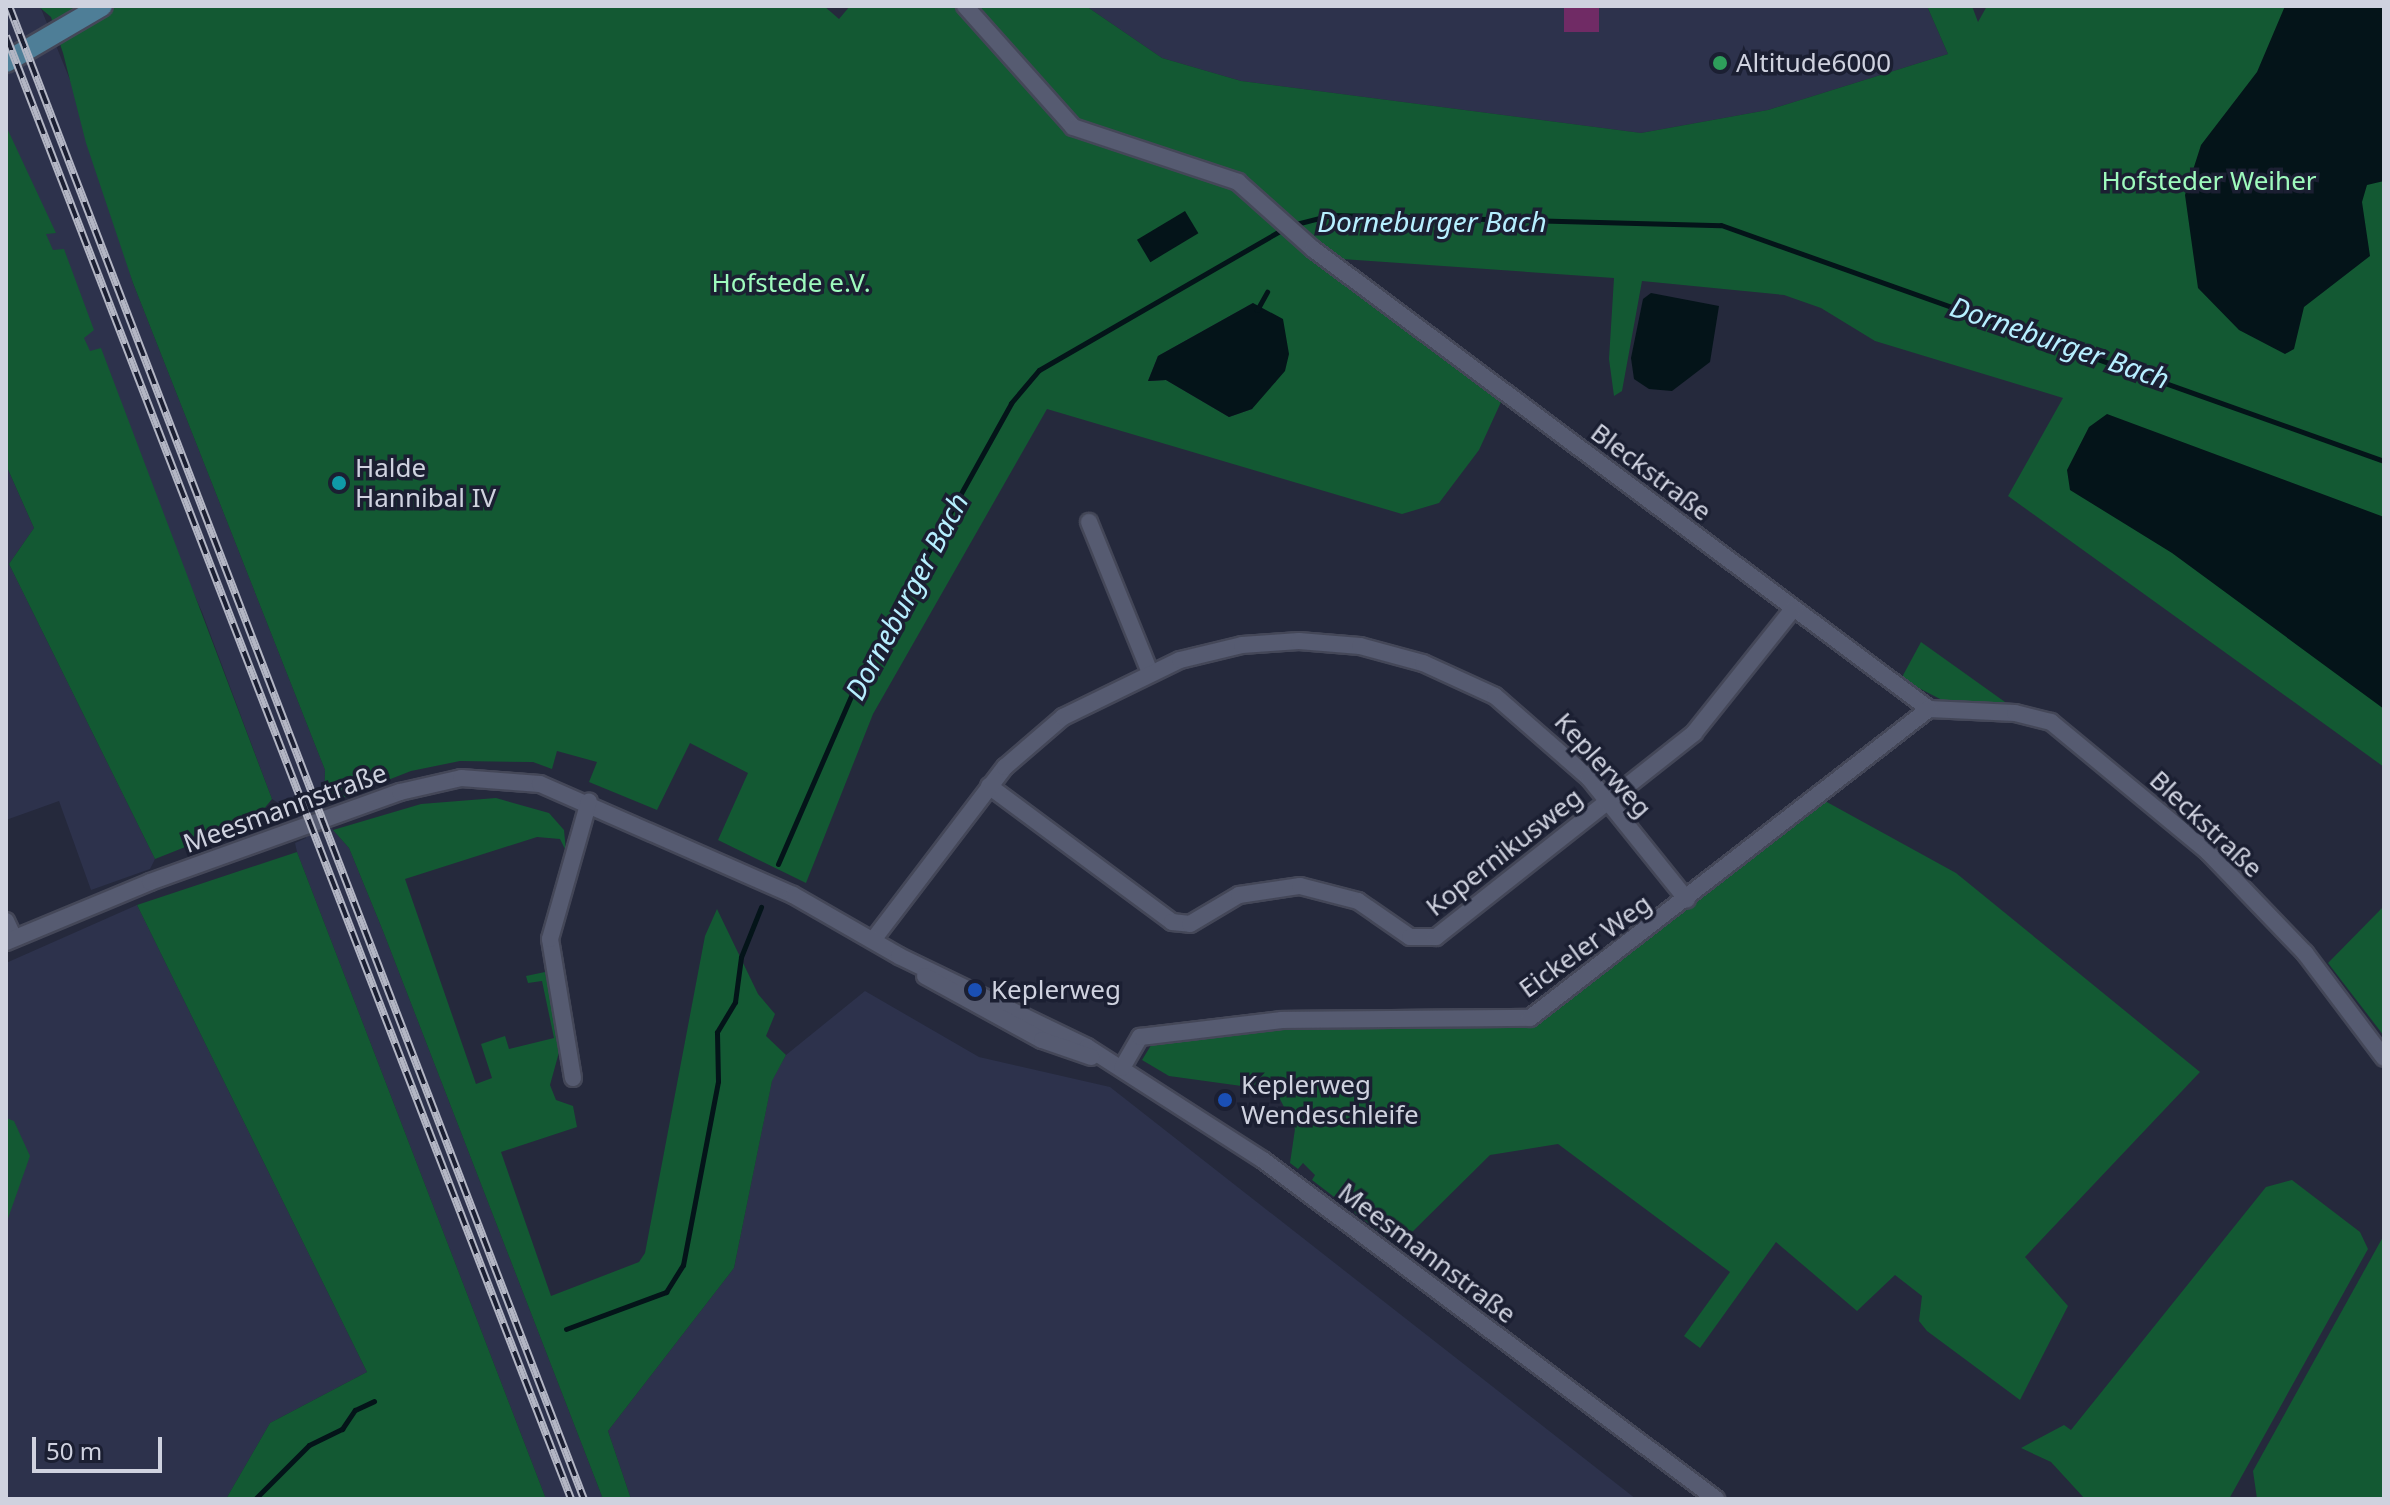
<!DOCTYPE html>
<html>
<head>
<meta charset="utf-8">
<style>
	body { margin:0 }
	#map { position:relative; width:2390px; height:1505px; overflow:hidden; background:#25293c; font-family:"Noto Sans",sans-serif }
	div>[style] { position:absolute }
	.built>* { inset:0; background:#2d324c }
	.green>* { inset:0; background:#135933 }
	.water>* { inset:0; background:#041419; transform-origin:0 0 }
	.stream>* { height:5px; margin:-2.5px; padding:0 2.5px; transform-origin:2.5px; border-radius:2.5px; background:#041419 }
	.building>* { inset:0; background:#702b65; transform-origin:0 0 }
	.roads { filter:drop-shadow(2px 0 #444758) drop-shadow(-2px 0 #444758) drop-shadow(0 2px #444758) drop-shadow(0 -2px #444758) }
	.street>* { height:16px; margin:-8px; padding:0 8px; transform-origin:8px; border-radius:8px; background:#565b71 }
	.secondary>* { height:20px; margin:-10px; padding:0 10px; transform-origin:10px; border-radius:10px; background:#4e7e97 }
	.rail>* { height:8px; margin-top:-4px; transform-origin:0; background:repeating-linear-gradient(90deg,#1b1f32 0 15px,#b3b6c4 0 30px); box-sizing:border-box; border-block:2px solid #b3b6c4 }
	.dots>* { width:22px; height:22px; translate:-50% -50%; box-sizing:border-box; border:4px solid #1b1f32; border-radius:50% }
	span { translate:-50% -50%; white-space:nowrap; text-align:center; line-height:1.15; -webkit-text-stroke:7px #1b1f32; paint-order:stroke }
	.poi-label { font-size:26px; color:#cfd2df }
	.left { translate:0 -50%; text-align:left }
	.park-label { font-size:26px; color:#9efabd }
	.street-label { font-size:26px; color:#cfd2df }
	.water-label { font-size:28px; color:#b6efff; font-style:italic }
	.frame { position:absolute; inset:0; border:8px solid #cfd2df; pointer-events:none }
	.scale { position:absolute; left:32px; top:1437px; width:130px; height:36px; box-sizing:border-box; border:4px solid #cfd2df; border-top:0; padding-left:10px; font-size:24px; line-height:28px; white-space:nowrap; color:#cfd2df; -webkit-text-stroke:6px #1b1f32; paint-order:stroke }
</style>
</head>
<body>
<div id="map">
	<div class="built">
		<div style="clip-path:polygon(6px 6px,40px 6px,83px 112px,133px 283px,325px 770px,324px 805px,333px 830px,349px 848px,383px 931px,603px 1499px,546px 1499px,297px 852px,295px 843px,306px 838px,297px 815px,272px 799px,202px 612px,81px 341px,6px 143px)"></div>
		<div style="clip-path:polygon(1086px 6px,1927px 6px,1948px 54px,1768px 110px,1641px 133px,1241px 81px,1162px 58px)"></div>
		<div style="clip-path:polygon(6px 465px,34px 528px,9px 564px,155px 859px,150px 869px,91px 890px,59px 801px,6px 820px)"></div>
		<div style="clip-path:polygon(137px 905px,367px 1372px,270px 1423px,226px 1499px,6px 1499px,6px 963px)"></div>
		<div style="clip-path:polygon(865px 991px,979px 1057px,1110px 1087px,1636px 1499px,631px 1499px,608px 1431px,734px 1268px,772px 1080px,786px 1055px)"></div>
	</div>
	<div class="green">
		<div style="clip-path:polygon(evenodd,38px 6px,824px 6px,839px 19px,850px 6px,955px 6px,1062px 115px,970px 6px,1086px 6px,1162px 58px,1241px 81px,1641px 133px,1768px 110px,1948px 54px,1927px 6px,1972px 6px,1978px 22px,1987px 6px,2384px 6px,2384px 767px,2008px 496px,2063px 398px,1875px 341px,1821px 308px,1784px 295px,1642px 281px,1622px 391px,1614px 396px,1609px 359px,1614px 278px,1342px 259px,1310px 244px,1501px 402px,1479px 450px,1439px 503px,1402px 514px,1047px 409px,873px 714px,806px 883px,718px 840px,748px 773px,690px 743px,657px 810px,589px 782px,597px 762px,557px 751px,552px 769px,533px 762px,460px 761px,411px 771px,324px 805px,325px 770px,133px 283px,86px 143px,63px 53px,51px 17px,38px 6px,1253px 303px,1276px 382px,1264px 388px,1252px 409px,1229px 417px,1166px 380px,1148px 381px,1158px 356px,1253px 303px)"></div>
		<div style="clip-path:polygon(6px 126px,56px 233px,46px 234px,53px 250px,64px 249px,94px 330px,84px 338px,90px 351px,101px 348px,272px 799px,246px 831px,213px 836px,155px 859px,9px 564px,34px 528px,6px 465px)"></div>
		<div style="clip-path:polygon(1921px 642px,2005px 702px,2005px 705px,1944px 701px,1901px 679px)"></div>
		<div style="clip-path:polygon(496px 798px,549px 813px,564px 830px,566px 851px,560px 839px,537px 837px,405px 879px,476px 1084px,492px 1078px,481px 1044px,505px 1036px,509px 1049px,554px 1038px,542px 981px,528px 983px,526px 976px,545px 972px,561px 1045px,550px 1085px,556px 1100px,573px 1106px,577px 1127px,501px 1152px,551px 1296px,639px 1262px,645px 1253px,705px 936px,717px 909px,758px 994px,775px 1014px,766px 1036px,786px 1055px,772px 1081px,734px 1268px,608px 1431px,631px 1499px,603px 1499px,383px 931px,349px 848px,333px 830px,421px 804px)"></div>
		<div style="clip-path:polygon(1825px 801px,1956px 873px,2200px 1072px,2025px 1257px,2068px 1306px,2020px 1400px,1927px 1331px,1919px 1321px,1922px 1296px,1895px 1275px,1857px 1311px,1776px 1242px,1700px 1348px,1684px 1336px,1730px 1272px,1558px 1144px,1490px 1155px,1398px 1246px,1312px 1180px,1315px 1175px,1303px 1163px,1298px 1169px,1290px 1163px,1295px 1129px,1280px 1099px,1256px 1088px,1169px 1076px,1142px 1060px,1153px 1042px,1267px 1028px,1534px 1023px)"></div>
		<div style="clip-path:polygon(297px 852px,546px 1499px,226px 1499px,270px 1423px,367px 1372px,137px 905px)"></div>
		<div style="clip-path:polygon(2384px 906px,2384px 1036px,2328px 963px)"></div>
		<div style="clip-path:polygon(6px 1118px,14px 1121px,30px 1156px,6px 1224px)"></div>
		<div style="clip-path:polygon(2292px 1180px,2360px 1232px,2368px 1249px,2229px 1499px,2085px 1499px,2051px 1462px,2021px 1448px,2064px 1425px,2071px 1430px,2266px 1187px)"></div>
		<div style="clip-path:polygon(2384px 1235px,2384px 1499px,2257px 1499px,2253px 1471px)"></div>
	</div>
	<div class="water">
		<div style="clip-path:polygon(2285px 6px,2384px 6px,2384px 181px,2367px 185px,2362px 202px,2370px 256px,2304px 307px,2294px 349px,2285px 354px,2239px 330px,2198px 288px,2185px 195px,2201px 145px,2257px 72px)"></div>
		<div style="left:1185px;top:211px;width:26px;height:56px;rotate:59deg"></div>
		<div style="clip-path:polygon(1651px 293px,1719px 306px,1710px 362px,1672px 391px,1649px 389px,1634px 379px,1631px 358px,1643px 299px)"></div>
		<div style="clip-path:polygon(1253px 303px,1283px 319px,1289px 354px,1285px 371px,1252px 409px,1229px 417px,1166px 380px,1148px 381px,1158px 356px)"></div>
		<div style="clip-path:polygon(2107px 414px,2384px 517px,2384px 709px,2172px 553px,2070px 490px,2067px 470px,2089px 427px)"></div>
	</div>
	<div class="stream">
		<div style="left:1292px;top:225px;width:40px;rotate:-14.4deg"></div>
		<div style="left:1331px;top:215px;width:390px;rotate:1.5deg"></div>
		<div style="left:1721px;top:225px;width:704px;rotate:19.59deg"></div>
		<div style="left:1257px;top:310px;width:21px;rotate:-61deg"></div>
		<div style="left:778px;top:864px;width:208px;rotate:-66.5deg"></div>
		<div style="left:861px;top:673px;width:309px;rotate:-60.9deg"></div>
		<div style="left:1011px;top:403px;width:43px;rotate:-49.7deg"></div>
		<div style="left:1039px;top:370px;width:282px;rotate:-30deg"></div>
		<div style="left:566px;top:1329px;width:107px;rotate:-20.3deg"></div>
		<div style="left:666px;top:1292px;width:32px;rotate:-58deg"></div>
		<div style="left:683px;top:1265px;width:187px;rotate:-79.2deg"></div>
		<div style="left:718px;top:1081px;width:49px;rotate:-91.2deg"></div>
		<div style="left:717px;top:1032px;width:35px;rotate:-59deg"></div>
		<div style="left:735px;top:1002px;width:45px;rotate:-82.4deg"></div>
		<div style="left:741px;top:957px;width:54px;rotate:-68.2deg"></div>
		<div style="left:255px;top:1499px;width:76px;rotate:-45deg"></div>
		<div style="left:309px;top:1445px;width:37px;rotate:-26deg"></div>
		<div style="left:342px;top:1429px;width:23px;rotate:-56deg"></div>
		<div style="left:355px;top:1410px;width:21px;rotate:-25deg"></div>
	</div>
	<div class="building">
		<div style="left:1564px;top:6px;width:35px;height:26px"></div>
	</div>
	<div class="roads">
		<div class="street">
			<div style="left:965px;top:6px;width:162px;rotate:48.2deg"></div>
			<div style="left:1073px;top:127px;width:174px;rotate:18.4deg"></div>
			<div style="left:1238px;top:182px;width:101px;rotate:41.8deg"></div>
			<div style="left:1313px;top:249px;width:769px;rotate:36.75deg"></div>
			<div style="left:1929px;top:709px;width:86px;rotate:2.7deg"></div>
			<div style="left:2015px;top:713px;width:37px;rotate:14deg"></div>
			<div style="left:2051px;top:722px;width:204px;rotate:39.6deg"></div>
			<div style="left:2208px;top:852px;width:140px;rotate:46.2deg"></div>
			<div style="left:2305px;top:953px;width:131px;rotate:53deg"></div>
			<div style="left:1089px;top:522px;width:160px;rotate:67.9deg"></div>
			<div style="left:989px;top:786px;width:228px;rotate:36.6deg"></div>
			<div style="left:1172px;top:922px;width:18px;rotate:6deg"></div>
			<div style="left:1190px;top:924px;width:57px;rotate:-30.6deg"></div>
			<div style="left:1239px;top:895px;width:62px;rotate:-8.4deg"></div>
			<div style="left:1300px;top:886px;width:60px;rotate:14.5deg"></div>
			<div style="left:1358px;top:901px;width:63px;rotate:34.7deg"></div>
			<div style="left:1410px;top:937px;width:26px"></div>
			<div style="left:1436px;top:937px;width:329px;rotate:-38.3deg"></div>
			<div style="left:1694px;top:733px;width:159px;rotate:-51.4deg"></div>
			<div style="left:6px;top:921px;width:19px;rotate:65deg"></div>
			<div style="left:873px;top:940px;width:218px;rotate:-52.7deg"></div>
			<div style="left:1005px;top:767px;width:77px;rotate:-40.8deg"></div>
			<div style="left:1063px;top:717px;width:130px;rotate:-26deg"></div>
			<div style="left:1180px;top:660px;width:64px;rotate:-13.6deg"></div>
			<div style="left:1242px;top:645px;width:57px;rotate:-4deg"></div>
			<div style="left:1299px;top:641px;width:61px;rotate:4.7deg"></div>
			<div style="left:1360px;top:646px;width:65px;rotate:15.1deg"></div>
			<div style="left:1423px;top:663px;width:79px;rotate:24.6deg"></div>
			<div style="left:1495px;top:696px;width:125px;rotate:41.1deg"></div>
			<div style="left:1589px;top:778px;width:156px;rotate:51.2deg"></div>
			<div style="left:6px;top:942px;width:156px;rotate:-22.6deg"></div>
			<div style="left:150px;top:882px;width:266px;rotate:-19.8deg"></div>
			<div style="left:400px;top:792px;width:63px;rotate:-12.9deg"></div>
			<div style="left:461px;top:778px;width:79px;rotate:4.3deg"></div>
			<div style="left:540px;top:784px;width:276px;rotate:23.7deg"></div>
			<div style="left:793px;top:895px;width:122px;rotate:29.9deg"></div>
			<div style="left:899px;top:956px;width:209px;rotate:25.8deg"></div>
			<div style="left:1087px;top:1047px;width:209px;rotate:32.7deg"></div>
			<div style="left:1263px;top:1160px;width:566px;rotate:36.81deg"></div>
			<div style="left:925px;top:976px;width:133px;rotate:28.7deg"></div>
			<div style="left:1042px;top:1040px;width:52px;rotate:19.1deg"></div>
			<div style="left:1122px;top:1068px;width:36px;rotate:-60deg"></div>
			<div style="left:1140px;top:1037px;width:143px;rotate:-6.8deg"></div>
			<div style="left:1282px;top:1020px;width:248px;rotate:-0.5deg"></div>
			<div style="left:1530px;top:1018px;width:505px;rotate:-37.76deg"></div>
			<div style="left:573px;top:1078px;width:141px;rotate:-99.4deg"></div>
			<div style="left:550px;top:939px;width:143px;rotate:-74.2deg"></div>
		</div>
		<div class="secondary">
			<div style="left:6px;top:62px;width:111px;rotate:-30.3deg"></div>
		</div>
	</div>
	<div class="rail">
		<div style="left:9px;top:6px;width:1600px;rotate:68.94deg"></div>
		<div style="left:6px;top:36px;width:1568px;rotate:68.88deg"></div>
	</div>
	<div class="dots">
		<div style="left:1720px;top:63px;background:#2e9e5b"></div>
		<div style="left:339px;top:483px;background:#0f9aa8"></div>
		<div style="left:975px;top:990px;background:#1a4fb4"></div>
		<div style="left:1225px;top:1100px;background:#1a4fb4"></div>
	</div>
	<div class="poi-label">
		<span class="left" style="left:1736px;top:63px">Altitude6000</span>
		<span class="left" style="left:355px;top:483px">Halde<br>Hannibal IV</span>
		<span class="left" style="left:991px;top:990px">Keplerweg</span>
		<span class="left" style="left:1241px;top:1100px">Keplerweg<br>Wendeschleife</span>
	</div>
	<div class="park-label">
		<span style="left:2209px;top:181px">Hofsteder Weiher</span>
		<span style="left:791px;top:283px">Hofstede e.V.</span>
	</div>
	<div class="street-label">
		<span style="left:1651px;top:472px;rotate:37deg">Bleckstraße</span>
		<span style="left:1603px;top:765px;rotate:48deg">Keplerweg</span>
		<span style="left:285px;top:808px;rotate:-20deg">Meesmannstraße</span>
		<span style="left:2206px;top:824px;rotate:43deg">Bleckstraße</span>
		<span style="left:1504px;top:852px;rotate:-38deg">Kopernikusweg</span>
		<span style="left:1585px;top:946px;rotate:-36deg">Eickeler Weg</span>
		<span style="left:1427px;top:1253px;rotate:37deg">Meesmannstraße</span>
	</div>
	<div class="water-label">
		<span style="left:1432px;top:221px">Dorneburger Bach</span>
		<span style="left:2060px;top:342px;rotate:19deg">Dorneburger Bach</span>
		<span style="left:906px;top:596px;rotate:-62deg">Dorneburger Bach</span>
	</div>
	<div class="frame"></div>
	<div class="scale">50 m</div>
</div>
</body>
</html>
